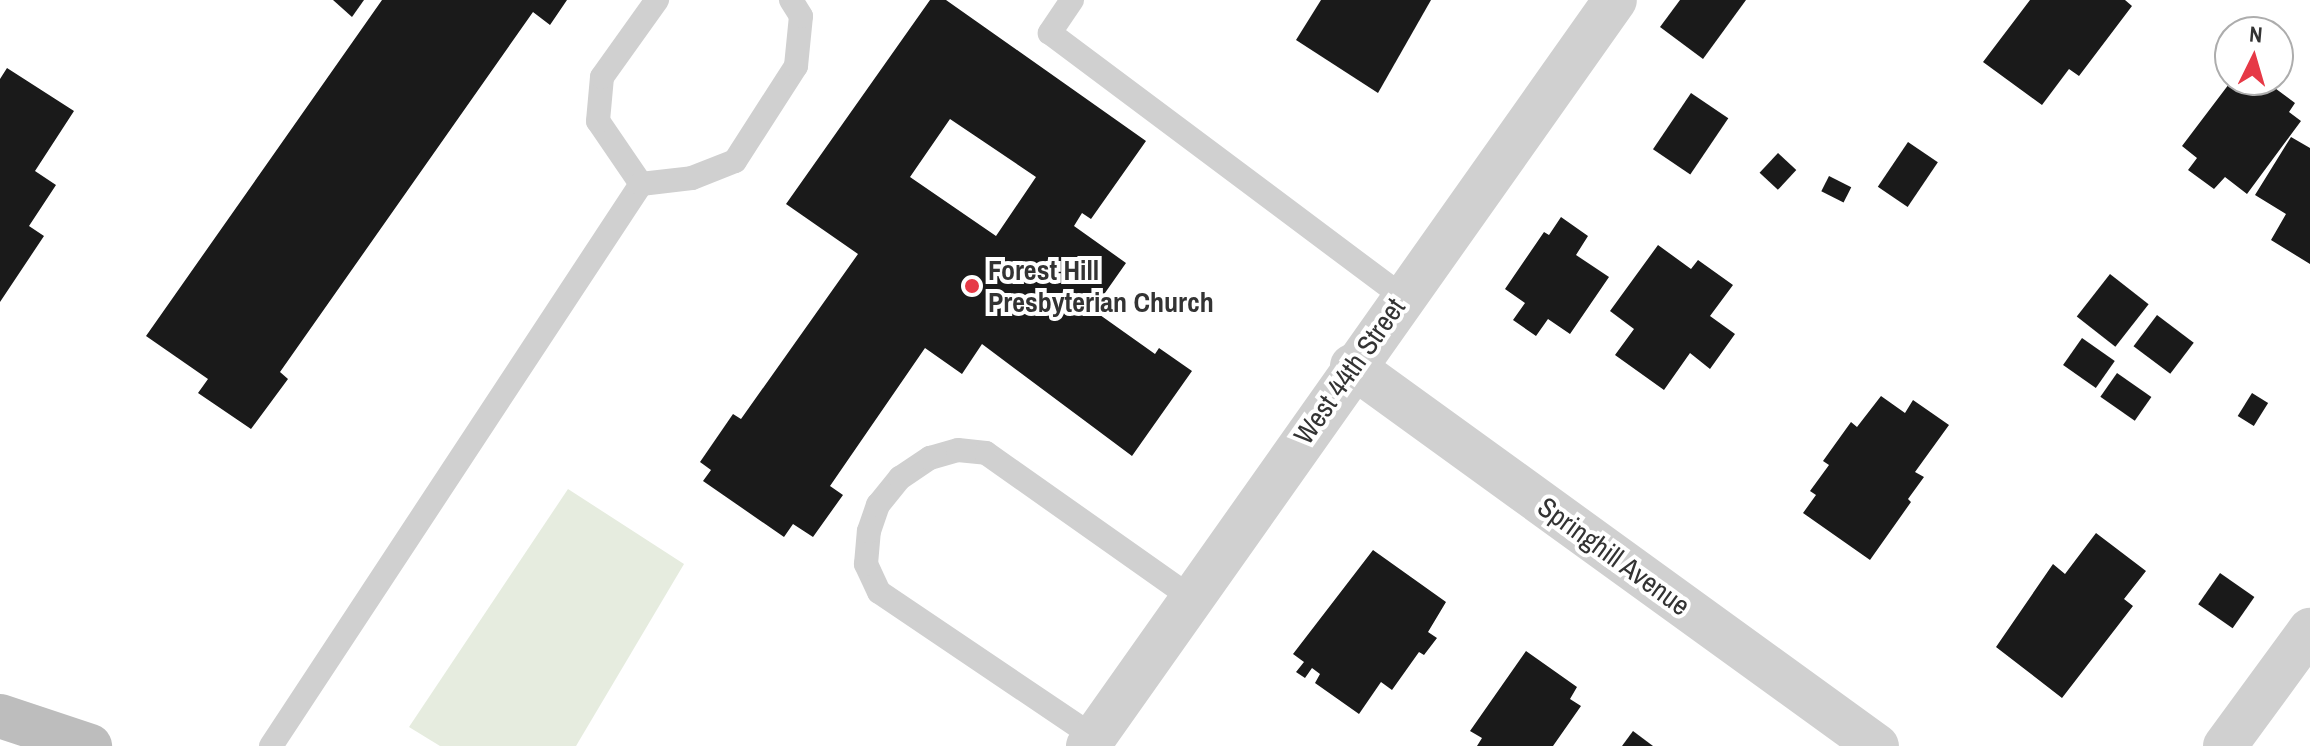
<!DOCTYPE html>
<html>
<head>
<meta charset="utf-8">
<style>
	body { margin:0 }
	#map { position:relative; width:2310px; height:746px; overflow:hidden; background:#fff; font-family:"Archivo Narrow",sans-serif }
	div>[style] { position:absolute }
	.green>* { inset:0; background:#e6ecdf }
	.building>* { inset:0; background:#1a1a1a; transform-origin:0 0 }
	.service>* { height:24px; margin:-12px; padding:0 12px; transform-origin:12px; border-radius:12px; background:#d0d0d0 }
	.minor>* { height:44px; margin:-22px; padding:0 22px; transform-origin:22px; border-radius:22px; background:#d0d0d0 }
	.secondary>* { height:44px; margin:-22px; padding:0 22px; transform-origin:22px; border-radius:22px; background:#bdbdbd }
	.dots>* { width:22px; height:22px; translate:-50% -50%; box-sizing:border-box; border:4px solid #fff; border-radius:50% }
	span { translate:-50% -50%; white-space:nowrap; text-align:center; line-height:1.15; -webkit-text-stroke:8px #fff; paint-order:stroke }
	.poi-label { font-size:28px; color:#333; font-weight:700 }
	.left { translate:0 -50%; text-align:left }
	.street-label { font-size:28px; color:#333 }
	.north { position:absolute; left:2214px; top:16px; width:80px; height:80px; box-sizing:border-box; background:#fff; border:2px solid #adadad; border-radius:50%; rotate:5deg; font-size:22px; font-weight:700; line-height:32px; text-align:center; color:#333 }
	.north::after { content:''; display:block; margin:auto; width:28px; height:36px; background:#e63946; clip-path:polygon(50% 0,100% 100%,50% 72%,0 100%) }
</style>
</head>
<body>
<div id="map">
	<div class="green">
		<div style="clip-path:polygon(568px 489px,684px 564px,576px 746px,440px 746px,409px 727px)"></div>
	</div>
	<div class="building">
		<div style="clip-path:polygon(333px 0,364px 0,352px 17px)"></div>
		<div style="clip-path:polygon(382px 0,567px 0,550px 25px,533px 12px,280px 372px,288px 379px,251px 429px,198px 393px,208px 379px,146px 336px)"></div>
		<div style="clip-path:polygon(evenodd,930px 0,946px 0,1146px 141px,1091px 219px,1082px 213px,1074px 226px,1126px 263px,1093px 310px,1155px 354px,1159px 348px,1192px 371px,1132px 456px,982px 344px,962px 374px,925px 348px,830px 486px,843px 495px,813px 537px,793px 524px,784px 537px,703px 481px,711px 470px,700px 462px,733px 414px,741px 419px,858px 254px,786px 204px,930px 0,950px 119px,1036px 177px,996px 236px,910px 177px,950px 119px)"></div>
		<div style="clip-path:polygon(1321px 0,1431px 0,1378px 93px,1296px 40px)"></div>
		<div style="clip-path:polygon(1680px 0,1746px 0,1703px 59px,1660px 27px)"></div>
		<div style="clip-path:polygon(2030px 0,2125px 0,2132px 6px,2079px 76px,2069px 69px,2042px 105px,1983px 62px)"></div>
		<div style="clip-path:polygon(7px 68px,74px 111px,35px 171px,56px 185px,29px 226px,44px 236px,0 302px,0 79px)"></div>
		<div style="clip-path:polygon(2232px 80px,2244px 80px,2256px 90px,2264px 80px,2295px 103px,2289px 112px,2301px 121px,2247px 194px,2225px 177px,2214px 189px,2188px 170px,2197px 158px,2182px 146px)"></div>
		<div style="left:1691px;top:93px;width:45px;height:68px;rotate:34deg"></div>
		<div style="clip-path:polygon(2291px 137px,2310px 148px,2310px 264px,2271px 240px,2286px 214px,2255px 195px)"></div>
		<div style="left:1908px;top:142px;width:36px;height:54px;rotate:34deg"></div>
		<div style="left:1778px;top:153px;width:25px;height:27px;rotate:43deg"></div>
		<div style="left:1829px;top:176px;width:25px;height:17px;rotate:27deg"></div>
		<div style="clip-path:polygon(1561px 217px,1588px 236px,1576px 255px,1609px 277px,1570px 334px,1548px 319px,1536px 336px,1513px 320px,1525px 303px,1505px 289px,1544px 232px,1549px 235px)"></div>
		<div style="clip-path:polygon(1658px 245px,1691px 269px,1698px 260px,1733px 285px,1710px 316px,1735px 334px,1710px 369px,1690px 353px,1664px 390px,1615px 355px,1634px 329px,1610px 311px)"></div>
		<div style="left:2110px;top:274px;width:49px;height:54px;rotate:38deg"></div>
		<div style="left:2157px;top:315px;width:46px;height:39px;rotate:37deg"></div>
		<div style="left:2082px;top:338px;width:40px;height:33px;rotate:35deg"></div>
		<div style="left:2117px;top:373px;width:42px;height:29px;rotate:35deg"></div>
		<div style="left:2252px;top:393px;width:19px;height:27px;rotate:32deg"></div>
		<div style="clip-path:polygon(1881px 396px,1905px 413px,1913px 400px,1949px 425px,1915px 472px,1924px 477px,1908px 499px,1911px 502px,1870px 560px,1803px 513px,1816px 495px,1810px 491px,1829px 465px,1823px 461px,1851px 422px,1857px 427px)"></div>
		<div style="clip-path:polygon(2096px 533px,2146px 571px,2124px 599px,2133px 606px,2062px 698px,1996px 647px,2053px 564px,2065px 574px)"></div>
		<div style="clip-path:polygon(1373px 550px,1446px 602px,1428px 632px,1437px 638px,1424px 655px,1419px 652px,1392px 690px,1381px 682px,1359px 714px,1315px 683px,1320px 674px,1312px 668px,1305px 678px,1296px 672px,1304px 662px,1293px 654px)"></div>
		<div style="left:2220px;top:573px;width:42px;height:38px;rotate:35deg"></div>
		<div style="clip-path:polygon(1526px 651px,1577px 687px,1570px 699px,1581px 706px,1553px 746px,1477px 746px,1482px 738px,1470px 731px)"></div>
		<div style="clip-path:polygon(1633px 731px,1653px 746px,1622px 746px)"></div>
	</div>
	<div class="service">
		<div style="left:1072px;top:0;width:40px;rotate:124deg"></div>
		<div style="left:1050px;top:33px;width:439px;rotate:36.8deg"></div>
		<div style="left:641px;top:184px;width:76px;rotate:-124.3deg"></div>
		<div style="left:598px;top:121px;width:44px;rotate:-84.8deg"></div>
		<div style="left:602px;top:77px;width:95px;rotate:-54.5deg"></div>
		<div style="left:1094px;top:737px;width:259px;rotate:-146deg"></div>
		<div style="left:879px;top:592px;width:31px;rotate:-115deg"></div>
		<div style="left:866px;top:564px;width:33px;rotate:-85deg"></div>
		<div style="left:869px;top:531px;width:28px;rotate:-71deg"></div>
		<div style="left:878px;top:505px;width:35px;rotate:-51deg"></div>
		<div style="left:900px;top:478px;width:36px;rotate:-34deg"></div>
		<div style="left:930px;top:458px;width:29px;rotate:-16deg"></div>
		<div style="left:958px;top:450px;width:28px;rotate:6deg"></div>
		<div style="left:986px;top:453px;width:250px;rotate:35.2deg"></div>
		<div style="left:271px;top:746px;width:673px;rotate:-56.64deg"></div>
		<div style="left:641px;top:184px;width:51px;rotate:-6.7deg"></div>
		<div style="left:692px;top:178px;width:46px;rotate:-21.6deg"></div>
		<div style="left:735px;top:161px;width:113px;rotate:-57.3deg"></div>
		<div style="left:796px;top:66px;width:50px;rotate:-84.3deg"></div>
		<div style="left:801px;top:16px;width:19px;rotate:-122deg"></div>
	</div>
	<div class="minor">
		<div style="left:1352px;top:366px;width:648px;rotate:35.9deg"></div>
		<div style="left:1088px;top:746px;width:913px;rotate:-54.76deg"></div>
		<div style="left:2225px;top:746px;width:144px;rotate:-53.8deg"></div>
	</div>
	<div class="secondary">
		<div style="left:0;top:716px;width:95px;rotate:18.4deg"></div>
	</div>
	<div class="dots">
		<div style="left:972px;top:286px;background:#e63946"></div>
	</div>
	<div class="poi-label">
		<span class="left" style="left:988px;top:286px">Forest Hill<br>Presbyterian Church</span>
	</div>
	<div class="street-label">
		<span style="left:1349px;top:371px;rotate:-55deg">West 44th Street</span>
		<span style="left:1614px;top:556px;rotate:36deg">Springhill Avenue</span>
	</div>
	<div class="north">N</div>
</div>
</body>
</html>
